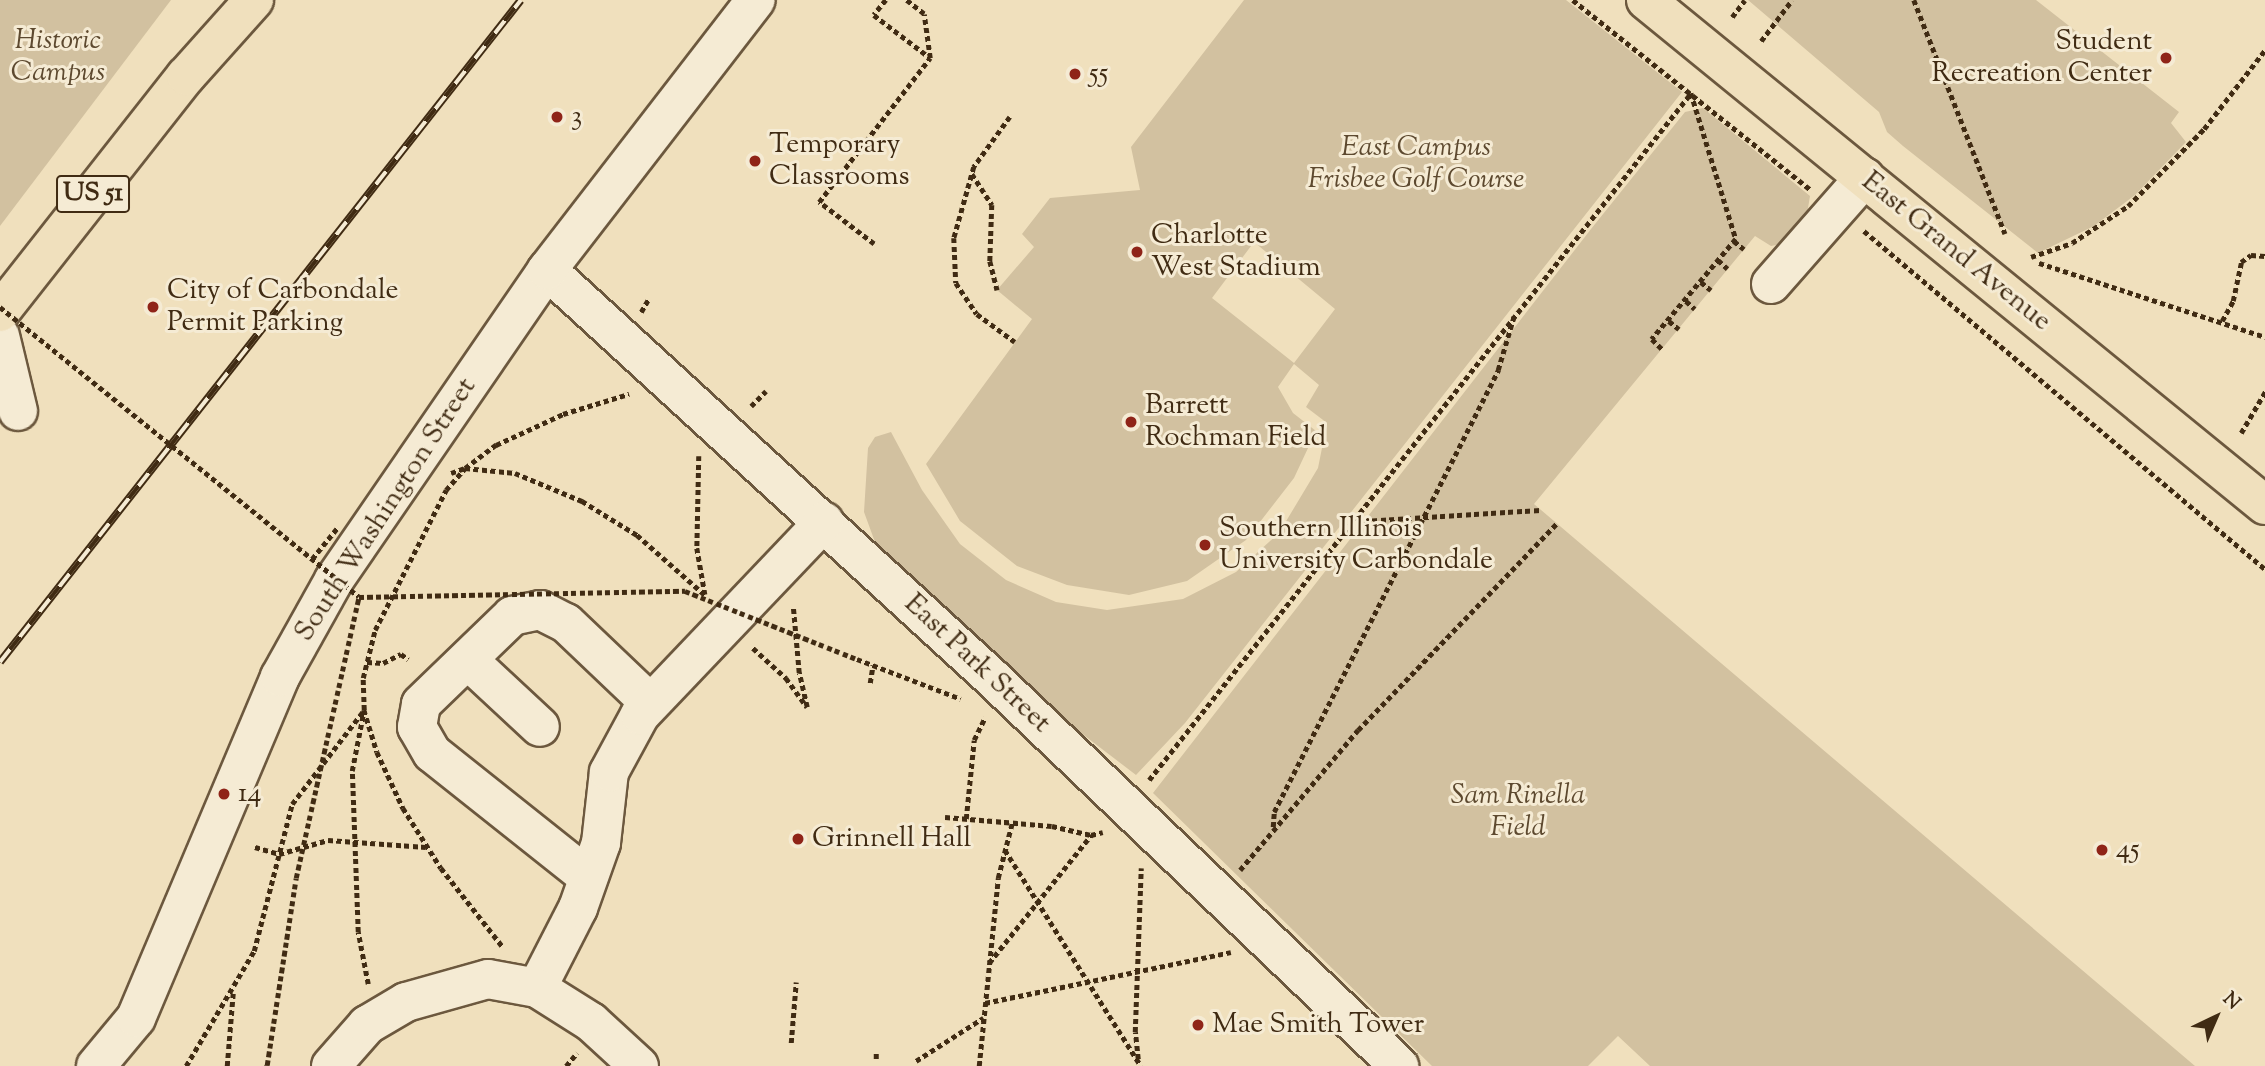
<!DOCTYPE html>
<html>
<head>
<meta charset="utf-8">
<style>
	body { margin:0 }
	#map { position:relative; width:2265px; height:1066px; overflow:hidden; background:#f0e0bd; font-family:"Sorts Mill Goudy",serif }
	div>[style] { position:absolute }
	.green>* { inset:0; background:#d2c1a0 }
	.path>* { height:4.5px; margin-top:-2.25px; transform-origin:0; background:repeating-linear-gradient(90deg,#402b13 0 5px,transparent 0 8.5px) }
	.roads { filter:drop-shadow(2px 0 #6c583e) drop-shadow(-2px 0 #6c583e) drop-shadow(0 2px #6c583e) drop-shadow(0 -2px #6c583e) }
	.minor>* { height:38px; margin:-19px; padding:0 19px; transform-origin:19px; border-radius:19px; background:#f5ebd4 }
	.major>* { height:38px; margin:-19px; padding:0 19px; transform-origin:19px; border-radius:19px; background:#f0e0bd }
	.highway>* { height:38px; margin:-19px; padding:0 19px; transform-origin:19px; border-radius:19px; background:#f0e0bd }
	.rail>* { height:8px; margin-top:-4px; transform-origin:0; background:repeating-linear-gradient(90deg,#f5ebd4 0 16px,#402b13 0 32px); box-sizing:border-box; border-block:2px solid #402b13 }
	.path-bridge>* { height:4.5px; margin-top:-2.25px; transform-origin:0; background:repeating-linear-gradient(90deg,#402b13 0 5px,transparent 0 8.5px) }
	.dots>* { width:19px; height:19px; translate:-50% -50%; box-sizing:border-box; border:4px solid #f5ebd4; border-radius:50% }
	span { translate:-50% -50%; white-space:nowrap; text-align:center; line-height:1.15; -webkit-text-stroke:6px #f5ebd4; paint-order:stroke }
	.shield-label span { padding:2px 5px; background:#f5ebd4; border:2px solid; border-radius:5px; -webkit-text-stroke-width:0 }
	.shield-label { font-size:26px; color:#402b13; font-weight:700 }
	.park-label { font-size:28px; color:#5d492f; font-style:italic }
	.poi-label { font-size:28px; color:#402b13 }
	.right { translate:-100% -50%; text-align:right }
	.left { translate:0 -50%; text-align:left }
	.street-label { font-size:28px; color:#402b13 }
	.north { position:absolute; left:2181px; top:982px; width:70px; height:70px; -webkit-text-stroke:5px #f5ebd4; paint-order:stroke; rotate:44deg; font-size:19px; font-weight:700; line-height:28px; text-align:center; color:#402b13 }
	.north::after { content:''; display:block; margin:auto; width:24px; height:32px; background:#402b13; clip-path:polygon(50% 0,100% 100%,50% 72%,0 100%) }
</style>
</head>
<body>
<div id="map">
	<div class="green">
		<div style="clip-path:polygon(0 0,171px 0,0 226px)"></div>
		<div style="clip-path:polygon(evenodd,1244px 0,1566px 0,1682px 92px,1185px 723px,1136px 775px,1051px 710px,879px 553px,864px 512px,868px 448px,875px 437px,891px 432px,922px 490px,960px 544px,1006px 580px,1056px 602px,1107px 610px,1183px 599px,1236px 572px,1279px 533px,1318px 468px,1327px 423px,1306px 407px,1319px 385px,1294px 364px,1278px 387px,1293px 413px,1316px 431px,1294px 478px,1246px 540px,1187px 581px,1129px 595px,1067px 585px,1017px 566px,960px 521px,926px 464px,1032px 319px,997px 290px,1034px 247px,1022px 234px,1050px 198px,1140px 190px,1131px 147px,1244px 0,1254px 242px,1335px 309px,1294px 363px,1212px 298px,1254px 242px)"></div>
		<div style="clip-path:polygon(1748px 0,2036px 0,2179px 112px,2171px 123px,2186px 142px,2135px 195px,2094px 226px,2038px 253px,1903px 146px,1887px 132px,1879px 112px)"></div>
		<div style="clip-path:polygon(1703px 108px,1810px 196px,1806px 220px,1786px 243px,1771px 246px,1755px 236px,1534px 504px,2195px 1066px,1650px 1066px,1618px 1036px,1588px 1066px,1432px 1066px,1153px 793px,1591px 229px,1685px 112px)"></div>
	</div>
	<div class="path">
		<div style="left:886px;top:0;width:19px;rotate:129deg"></div>
		<div style="left:874px;top:15px;width:69px;rotate:37.4deg"></div>
		<div style="left:1573px;top:0;width:303px;rotate:38.6deg"></div>
		<div style="left:1914px;top:0;width:251px;rotate:68.7deg"></div>
		<div style="left:1732px;top:17px;width:21px;rotate:-53deg"></div>
		<div style="left:1761px;top:41px;width:51px;rotate:-52.9deg"></div>
		<div style="left:1010px;top:117px;width:62px;rotate:125.8deg"></div>
		<div style="left:974px;top:167px;width:74px;rotate:105.7deg"></div>
		<div style="left:954px;top:238px;width:45px;rotate:87.5deg"></div>
		<div style="left:956px;top:283px;width:37px;rotate:56deg"></div>
		<div style="left:977px;top:314px;width:47px;rotate:36.4deg"></div>
		<div style="left:972px;top:174px;width:37px;rotate:57deg"></div>
		<div style="left:992px;top:205px;width:56px;rotate:92deg"></div>
		<div style="left:990px;top:261px;width:30px;rotate:76deg"></div>
		<div style="left:1864px;top:231px;width:524px;rotate:40.13deg"></div>
		<div style="left:1734px;top:241px;width:13px;rotate:39deg"></div>
		<div style="left:874px;top:244px;width:69px;rotate:-142.6deg"></div>
		<div style="left:819px;top:202px;width:182px;rotate:-52.4deg"></div>
		<div style="left:930px;top:58px;width:44px;rotate:-97.8deg"></div>
		<div style="left:924px;top:14px;width:23px;rotate:-142deg"></div>
		<div style="left:2031px;top:257px;width:43px;rotate:-18.9deg"></div>
		<div style="left:2072px;top:243px;width:67px;rotate:-33.5deg"></div>
		<div style="left:2128px;top:206px;width:108px;rotate:-45.4deg"></div>
		<div style="left:2204px;top:129px;width:100px;rotate:-52.3deg"></div>
		<div style="left:1718px;top:260px;width:13px;rotate:42deg"></div>
		<div style="left:2039px;top:263px;width:238px;rotate:18.1deg"></div>
		<div style="left:1701px;top:282px;width:13px;rotate:39deg"></div>
		<div style="left:1686px;top:301px;width:12px;rotate:42deg"></div>
		<div style="left:641px;top:312px;width:16px;rotate:-60deg"></div>
		<div style="left:1669px;top:321px;width:13px;rotate:39deg"></div>
		<div style="left:2222px;top:321px;width:23px;rotate:-61deg"></div>
		<div style="left:2233px;top:301px;width:40px;rotate:-78deg"></div>
		<div style="left:2241px;top:262px;width:12px;rotate:-35deg"></div>
		<div style="left:2251px;top:255px;width:14px;rotate:4deg"></div>
		<div style="left:751px;top:406px;width:21px;rotate:-45deg"></div>
		<div style="left:2241px;top:433px;width:48px;rotate:-59.7deg"></div>
		<div style="left:699px;top:456px;width:92px;rotate:91.2deg"></div>
		<div style="left:697px;top:548px;width:47px;rotate:80.1deg"></div>
		<div style="left:451px;top:473px;width:15px;rotate:-20deg"></div>
		<div style="left:465px;top:468px;width:50px;rotate:5.7deg"></div>
		<div style="left:515px;top:473px;width:73px;rotate:22.7deg"></div>
		<div style="left:582px;top:501px;width:65px;rotate:31.7deg"></div>
		<div style="left:637px;top:535px;width:91px;rotate:41.4deg"></div>
		<div style="left:1357px;top:517px;width:8px;rotate:30deg"></div>
		<div style="left:1364px;top:521px;width:177px;rotate:-3.6deg"></div>
		<div style="left:753px;top:648px;width:45px;rotate:42.3deg"></div>
		<div style="left:786px;top:678px;width:36px;rotate:54deg"></div>
		<div style="left:807px;top:707px;width:35px;rotate:-103deg"></div>
		<div style="left:799px;top:673px;width:67px;rotate:-95.1deg"></div>
		<div style="left:857px;top:659px;width:111px;rotate:21deg"></div>
		<div style="left:367px;top:662px;width:16px;rotate:4deg"></div>
		<div style="left:383px;top:663px;width:20px;rotate:-27deg"></div>
		<div style="left:401px;top:654px;width:9px;rotate:36deg"></div>
		<div style="left:870px;top:683px;width:18px;rotate:-81deg"></div>
		<div style="left:1149px;top:780px;width:875px;rotate:-51.73deg"></div>
		<div style="left:1691px;top:93px;width:153px;rotate:72.9deg"></div>
		<div style="left:1736px;top:239px;width:131px;rotate:130deg"></div>
		<div style="left:1652px;top:339px;width:14px;rotate:45deg"></div>
		<div style="left:945px;top:817px;width:107px;rotate:4.8deg"></div>
		<div style="left:1052px;top:826px;width:40px;rotate:13deg"></div>
		<div style="left:1091px;top:835px;width:12px;rotate:-14deg"></div>
		<div style="left:966px;top:819px;width:79px;rotate:-84.2deg"></div>
		<div style="left:974px;top:740px;width:25px;rotate:-64deg"></div>
		<div style="left:1273px;top:827px;width:15px;rotate:-86deg"></div>
		<div style="left:1274px;top:812px;width:496px;rotate:-63.1deg"></div>
		<div style="left:1498px;top:370px;width:56px;rotate:-73.5deg"></div>
		<div style="left:255px;top:847px;width:25px;rotate:16deg"></div>
		<div style="left:279px;top:854px;width:51px;rotate:-15.9deg"></div>
		<div style="left:328px;top:840px;width:98px;rotate:4.1deg"></div>
		<div style="left:1005px;top:850px;width:255px;rotate:57.8deg"></div>
		<div style="left:1240px;top:870px;width:183px;rotate:-49.9deg"></div>
		<div style="left:1358px;top:730px;width:286px;rotate:-46.1deg"></div>
		<div style="left:989px;top:963px;width:164px;rotate:-51.4deg"></div>
		<div style="left:368px;top:984px;width:53px;rotate:-100.9deg"></div>
		<div style="left:358px;top:932px;width:161px;rotate:-92.1deg"></div>
		<div style="left:352px;top:771px;width:62px;rotate:-78.9deg"></div>
		<div style="left:364px;top:710px;width:32px;rotate:-92deg"></div>
		<div style="left:363px;top:678px;width:49px;rotate:-76deg"></div>
		<div style="left:375px;top:630px;width:157px;rotate:-63.1deg"></div>
		<div style="left:446px;top:490px;width:29px;rotate:-49deg"></div>
		<div style="left:465px;top:468px;width:39px;rotate:-37deg"></div>
		<div style="left:496px;top:445px;width:74px;rotate:-24.8deg"></div>
		<div style="left:563px;top:414px;width:69px;rotate:-16.9deg"></div>
		<div style="left:985px;top:1003px;width:251px;rotate:-11.7deg"></div>
		<div style="left:791px;top:1043px;width:61px;rotate:-85.3deg"></div>
		<div style="left:876px;top:1059px;width:6px;rotate:-90deg"></div>
		<div style="left:1138px;top:1059px;width:27px;rotate:-96deg"></div>
		<div style="left:1135px;top:1032px;width:164px;rotate:-87.9deg"></div>
		<div style="left:916px;top:1061px;width:80px;rotate:-32.7deg"></div>
		<div style="left:267px;top:1065px;width:1px;rotate:90deg"></div>
		<div style="left:186px;top:1066px;width:134px;rotate:-59.4deg"></div>
		<div style="left:254px;top:951px;width:152px;rotate:-75.5deg"></div>
		<div style="left:292px;top:804px;width:118px;rotate:-52.5deg"></div>
		<div style="left:364px;top:710px;width:44px;rotate:72.8deg"></div>
		<div style="left:377px;top:752px;width:62px;rotate:65.1deg"></div>
		<div style="left:403px;top:808px;width:71px;rotate:57.7deg"></div>
		<div style="left:441px;top:868px;width:100px;rotate:51.9deg"></div>
		<div style="left:227px;top:1066px;width:73px;rotate:-85.3deg"></div>
		<div style="left:566px;top:1066px;width:17px;rotate:-50deg"></div>
		<div style="left:979px;top:1066px;width:189px;rotate:-84.2deg"></div>
		<div style="left:998px;top:878px;width:57px;rotate:-75.7deg"></div>
	</div>
	<div class="roads">
		<div class="minor">
			<div style="left:547px;top:270px;width:599px;rotate:42.5deg"></div>
			<div style="left:989px;top:675px;width:567px;rotate:43.64deg"></div>
			<div style="left:1771px;top:284px;width:142px;rotate:-48.7deg"></div>
			<div style="left:0;top:336px;width:77px;rotate:76.5deg"></div>
			<div style="left:468px;top:660px;width:98px;rotate:42.9deg"></div>
			<div style="left:588px;top:877px;width:199px;rotate:-141.5deg"></div>
			<div style="left:432px;top:753px;width:30px;rotate:-120deg"></div>
			<div style="left:417px;top:727px;width:23px;rotate:-80deg"></div>
			<div style="left:421px;top:704px;width:127px;rotate:-44deg"></div>
			<div style="left:512px;top:616px;width:29px;rotate:-12deg"></div>
			<div style="left:540px;top:610px;width:29px;rotate:27deg"></div>
			<div style="left:566px;top:623px;width:116px;rotate:43.6deg"></div>
			<div style="left:537px;top:988px;width:90px;rotate:-62.9deg"></div>
			<div style="left:578px;top:908px;width:69px;rotate:-70.5deg"></div>
			<div style="left:601px;top:843px;width:71px;rotate:-83.6deg"></div>
			<div style="left:609px;top:772px;width:65px;rotate:-61.5deg"></div>
			<div style="left:640px;top:715px;width:267px;rotate:-46.4deg"></div>
			<div style="left:96px;top:1066px;width:62px;rotate:-50.2deg"></div>
			<div style="left:136px;top:1018px;width:370px;rotate:-67.1deg"></div>
			<div style="left:280px;top:677px;width:111px;rotate:-60.9deg"></div>
			<div style="left:334px;top:580px;width:376px;rotate:-55.5deg"></div>
			<div style="left:547px;top:270px;width:341px;rotate:-52.3deg"></div>
			<div style="left:331px;top:1066px;width:55px;rotate:-48.7deg"></div>
			<div style="left:367px;top:1025px;width:45px;rotate:-30.5deg"></div>
			<div style="left:406px;top:1002px;width:85px;rotate:-15.7deg"></div>
			<div style="left:488px;top:979px;width:50px;rotate:10.4deg"></div>
			<div style="left:537px;top:988px;width:64px;rotate:32.2deg"></div>
			<div style="left:591px;top:1022px;width:65px;rotate:42.5deg"></div>
		</div>
		<div class="major">
			<div style="left:1646px;top:0;width:799px;rotate:39.21deg"></div>
		</div>
		<div class="highway">
			<div style="left:0;top:312px;width:300px;rotate:-51.8deg"></div>
			<div style="left:186px;top:76px;width:102px;rotate:-48.2deg"></div>
		</div>
	</div>
	<div class="rail">
		<div style="left:0;top:662px;width:842px;rotate:-51.8deg"></div>
	</div>
	<div class="path-bridge">
		<div style="left:0;top:307px;width:461px;rotate:38.9deg"></div>
		<div style="left:359px;top:597px;width:326px;rotate:-1.1deg"></div>
		<div style="left:685px;top:591px;width:185px;rotate:21.6deg"></div>
		<div style="left:312px;top:559px;width:40px;rotate:-51deg"></div>
		<div style="left:267px;top:1065px;width:189px;rotate:-81.2deg"></div>
		<div style="left:296px;top:878px;width:288px;rotate:-77.4deg"></div>
	</div>
	<div class="dots">
		<div style="left:2166px;top:58px;background:#8f2418"></div>
		<div style="left:1075px;top:74px;background:#8f2418"></div>
		<div style="left:557px;top:117px;background:#8f2418"></div>
		<div style="left:755px;top:161px;background:#8f2418"></div>
		<div style="left:1137px;top:252px;background:#8f2418"></div>
		<div style="left:153px;top:307px;background:#8f2418"></div>
		<div style="left:1131px;top:422px;background:#8f2418"></div>
		<div style="left:1205px;top:545px;background:#8f2418"></div>
		<div style="left:224px;top:794px;background:#8f2418"></div>
		<div style="left:798px;top:839px;background:#8f2418"></div>
		<div style="left:2102px;top:850px;background:#8f2418"></div>
		<div style="left:1198px;top:1025px;background:#8f2418"></div>
	</div>
	<div class="shield-label">
		<span style="left:93px;top:194px">US 51</span>
	</div>
	<div class="park-label">
		<span style="left:58px;top:57px">Historic<br>Campus</span>
		<span style="left:1416px;top:164px">East Campus<br>Frisbee Golf Course</span>
		<span style="left:1518px;top:812px">Sam Rinella<br>Field</span>
	</div>
	<div class="poi-label">
		<span class="right" style="left:2152px;top:58px">Student<br>Recreation Center</span>
		<span class="left" style="left:1089px;top:74px">55</span>
		<span class="left" style="left:571px;top:117px">3</span>
		<span class="left" style="left:769px;top:161px">Temporary<br>Classrooms</span>
		<span class="left" style="left:1151px;top:252px">Charlotte<br>West Stadium</span>
		<span class="left" style="left:167px;top:307px">City of Carbondale<br>Permit Parking</span>
		<span class="left" style="left:1145px;top:422px">Barrett<br>Rochman Field</span>
		<span class="left" style="left:1219px;top:545px">Southern Illinois<br>University Carbondale</span>
		<span class="left" style="left:238px;top:794px">14</span>
		<span class="left" style="left:812px;top:839px">Grinnell Hall</span>
		<span class="left" style="left:2116px;top:850px">45</span>
		<span class="left" style="left:1212px;top:1025px">Mae Smith Tower</span>
	</div>
	<div class="street-label">
		<span style="left:1956px;top:252px;rotate:39deg">East Grand Avenue</span>
		<span style="left:386px;top:510px;rotate:-57deg">South Washington Street</span>
		<span style="left:977px;top:664px;rotate:43deg">East Park Street</span>
	</div>
	<div class="north">N</div>
</div>
</body>
</html>
